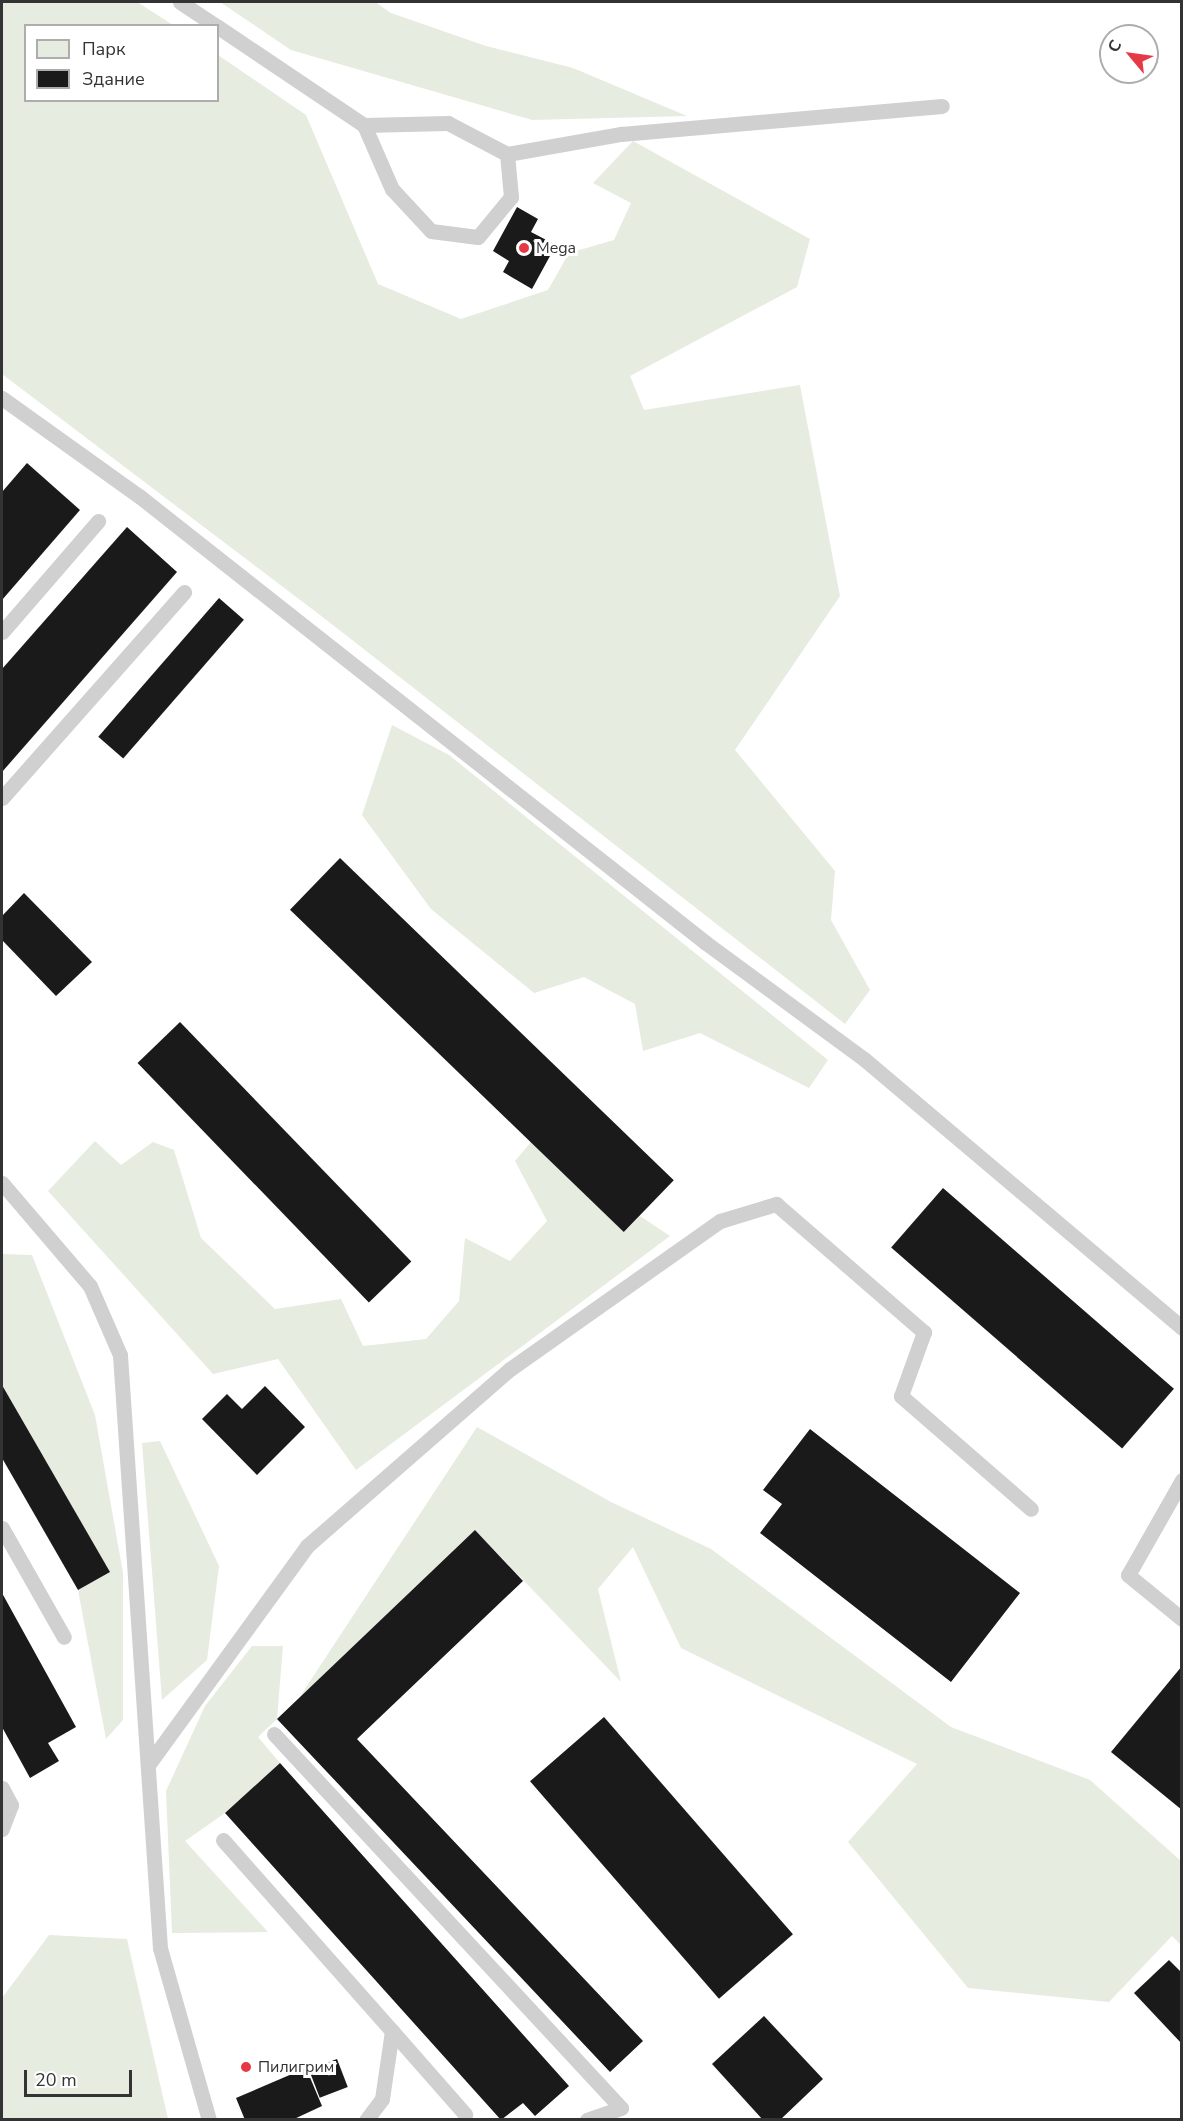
<!DOCTYPE html>
<html>
<head>
<meta charset="utf-8">
<style>
	body { margin:0 }
	#map { position:relative; width:1183px; height:2121px; overflow:hidden; background:#fff; font-family:"Nunito Sans",sans-serif }
	div>[style] { position:absolute }
	.green>* { inset:0; background:#e6ecdf }
	.building>* { inset:0; background:#1a1a1a; transform-origin:0 0 }
	.service>* { height:15px; margin:-7.5px; padding:0 7.5px; transform-origin:7.5px; border-radius:7.5px; background:#d0d0d0 }
	.dots>* { width:16px; height:16px; translate:-50% -50%; box-sizing:border-box; border:3px solid #fff; border-radius:50% }
	span { translate:-50% -50%; white-space:nowrap; text-align:center; line-height:1.15; -webkit-text-stroke:6px #fff; paint-order:stroke }
	.poi-label { font-size:16px; color:#333 }
	.left { translate:0 -50%; text-align:left }
	.frame { position:absolute; inset:0; border:3px solid #333; pointer-events:none }
	.legend { position:absolute; left:24px; top:24px; width:195px; height:78px; box-sizing:border-box; background:#fff; border:2px solid #adadad; margin:0; padding:8px 10px; list-style:none; font-size:18px; color:#333 }
	.legend li { display:flex; align-items:center; gap:12px; height:30px }
	.legend b { width:30px; border:2px solid #adadad }
	.north { position:absolute; left:1099px; top:24px; width:60px; height:60px; box-sizing:border-box; background:#fff; border:2px solid #adadad; border-radius:50%; rotate:299deg; font-size:16px; font-weight:700; line-height:24px; text-align:center; color:#333 }
	.north::after { content:''; display:block; margin:auto; width:21px; height:27px; background:#e63946; clip-path:polygon(50% 0,100% 100%,50% 72%,0 100%) }
	.scale { position:absolute; left:24px; top:2070px; width:108px; height:27px; box-sizing:border-box; border:3px solid #333; border-top:0; padding-left:8px; font-size:18px; line-height:21px; white-space:nowrap; color:#333; -webkit-text-stroke:4px #fff; paint-order:stroke }
</style>
</head>
<body>
<div id="map">
	<div class="green">
		<div style="clip-path:polygon(2px 2px,137px 2px,173px 25px,26px 26px,26px 100px,218px 100px,218px 55px,306px 115px,378px 284px,461px 319px,548px 290px,569px 253px,614px 240px,631px 203px,593px 183px,633px 141px,810px 239px,797px 287px,630px 376px,644px 410px,800px 385px,840px 596px,735px 750px,835px 871px,831px 920px,870px 990px,845px 1024px,320px 615px,2px 374px)"></div>
		<div style="clip-path:polygon(220px 2px,375px 2px,391px 13px,486px 46px,573px 68px,687px 116px,532px 120px,291px 50px)"></div>
		<div style="clip-path:polygon(392px 725px,449px 755px,828px 1060px,809px 1088px,700px 1033px,643px 1051px,635px 1004px,584px 977px,534px 993px,431px 909px,362px 815px)"></div>
		<div style="clip-path:polygon(95px 1141px,121px 1165px,153px 1142px,174px 1150px,201px 1238px,275px 1309px,341px 1299px,363px 1346px,426px 1339px,459px 1301px,465px 1238px,510px 1261px,547px 1221px,515px 1161px,531px 1142px,624px 1232px,640px 1216px,670px 1236px,356px 1470px,278px 1359px,213px 1374px,48px 1191px)"></div>
		<div style="clip-path:polygon(2px 1254px,32px 1255px,95px 1415px,123px 1573px,123px 1720px,106px 1739px,78px 1590px,110px 1572px,2px 1385px)"></div>
		<div style="clip-path:polygon(477px 1427px,611px 1502px,711px 1549px,951px 1727px,1090px 1780px,1181px 1861px,1181px 1945px,1172px 1936px,1109px 2002px,968px 1988px,848px 1842px,917px 1764px,681px 1648px,633px 1547px,598px 1589px,621px 1682px,475px 1530px,299px 1698px)"></div>
		<div style="clip-path:polygon(160px 1441px,219px 1566px,207px 1660px,162px 1700px,142px 1443px)"></div>
		<div style="clip-path:polygon(252px 1646px,283px 1646px,277px 1719px,258px 1737px,280px 1763px,225px 1813px,185px 1841px,268px 1932px,172px 1933px,166px 1791px,205px 1706px)"></div>
		<div style="clip-path:polygon(49px 1935px,127px 1939px,168px 2119px,2px 2119px,2px 1998px)"></div>
	</div>
	<div class="building">
		<div style="clip-path:polygon(517px 207px,538px 219px,531px 232px,556px 245px,532px 289px,503px 272px,509px 261px,493px 251px)"></div>
		<div style="clip-path:polygon(27px 463px,80px 510px,2px 600px,2px 492px)"></div>
		<div style="clip-path:polygon(127px 527px,177px 572px,2px 772px,2px 669px)"></div>
		<div style="left:219px;top:598px;width:33px;height:184px;rotate:41deg"></div>
		<div style="left:340px;top:858px;width:464px;height:72px;rotate:44deg"></div>
		<div style="clip-path:polygon(24px 893px,92px 962px,56px 996px,2px 940px,2px 916px)"></div>
		<div style="left:180px;top:1022px;width:333px;height:59px;rotate:46deg"></div>
		<div style="left:943px;top:1188px;width:306px;height:79px;rotate:41deg"></div>
		<div style="clip-path:polygon(2px 1385px,110px 1572px,78px 1590px,2px 1458px)"></div>
		<div style="clip-path:polygon(265px 1386px,305px 1427px,257px 1475px,202px 1419px,227px 1394px,242px 1409px)"></div>
		<div style="clip-path:polygon(810px 1429px,1020px 1593px,951px 1682px,760px 1533px,782px 1504px,763px 1490px)"></div>
		<div style="clip-path:polygon(475px 1530px,523px 1581px,357px 1739px,643px 2041px,610px 2072px,277px 1719px)"></div>
		<div style="clip-path:polygon(2px 1593px,76px 1727px,48px 1743px,59px 1761px,30px 1778px,2px 1727px)"></div>
		<div style="clip-path:polygon(1182px 1666px,1182px 1810px,1111px 1752px)"></div>
		<div style="left:604px;top:1717px;width:288px;height:98px;rotate:49deg"></div>
		<div style="clip-path:polygon(280px 1763px,569px 2086px,535px 2116px,523px 2103px,501px 2120px,225px 1813px)"></div>
		<div style="clip-path:polygon(1169px 1960px,1182px 1973px,1182px 2044px,1134px 1993px)"></div>
		<div style="clip-path:polygon(764px 2016px,823px 2079px,780px 2120px,763px 2120px,712px 2064px)"></div>
		<div style="left:337px;top:2059px;width:30px;height:30px;rotate:69deg"></div>
		<div style="clip-path:polygon(306px 2068px,322px 2106px,292px 2120px,245px 2120px,236px 2098px)"></div>
	</div>
	<div class="service">
		<div style="left:180px;top:2px;width:43px;rotate:33.7deg"></div>
		<div style="left:218px;top:27px;width:176px;rotate:33.9deg"></div>
		<div style="left:364px;top:125px;width:70px;rotate:66.4deg"></div>
		<div style="left:392px;top:189px;width:57px;rotate:47.1deg"></div>
		<div style="left:431px;top:231px;width:47px;rotate:7.3deg"></div>
		<div style="left:478px;top:237px;width:52px;rotate:-50.5deg"></div>
		<div style="left:511px;top:197px;width:43px;rotate:-95.3deg"></div>
		<div style="left:507px;top:154px;width:67px;rotate:-152.3deg"></div>
		<div style="left:448px;top:123px;width:84px;rotate:178.6deg"></div>
		<div style="left:507px;top:154px;width:116px;rotate:-10deg"></div>
		<div style="left:621px;top:134px;width:322px;rotate:-5deg"></div>
		<div style="left:2px;top:398px;width:168px;rotate:35.6deg"></div>
		<div style="left:139px;top:496px;width:722px;rotate:38.25deg"></div>
		<div style="left:706px;top:943px;width:196px;rotate:36.3deg"></div>
		<div style="left:864px;top:1059px;width:417px;rotate:40.2deg"></div>
		<div style="left:2px;top:632px;width:147px;rotate:-49.1deg"></div>
		<div style="left:2px;top:798px;width:275px;rotate:-48.5deg"></div>
		<div style="left:2px;top:1183px;width:135px;rotate:49.5deg"></div>
		<div style="left:90px;top:1286px;width:75px;rotate:66.5deg"></div>
		<div style="left:120px;top:1355px;width:594px;rotate:86.14deg"></div>
		<div style="left:160px;top:1948px;width:179px;rotate:74.1deg"></div>
		<div style="left:1182px;top:1480px;width:109px;rotate:119.6deg"></div>
		<div style="left:1128px;top:1575px;width:70px;rotate:39.2deg"></div>
		<div style="left:2px;top:1528px;width:125px;rotate:60.4deg"></div>
		<div style="left:274px;top:1734px;width:510px;rotate:47.14deg"></div>
		<div style="left:621px;top:2108px;width:36px;rotate:161deg"></div>
		<div style="left:148px;top:1765px;width:271px;rotate:-54deg"></div>
		<div style="left:307px;top:1546px;width:269px;rotate:-41.1deg"></div>
		<div style="left:510px;top:1369px;width:257px;rotate:-35.2deg"></div>
		<div style="left:720px;top:1221px;width:59px;rotate:-16.9deg"></div>
		<div style="left:776px;top:1204px;width:196px;rotate:40.9deg"></div>
		<div style="left:924px;top:1332px;width:68px;rotate:109.8deg"></div>
		<div style="left:901px;top:1396px;width:172px;rotate:41deg"></div>
		<div style="left:2px;top:1788px;width:19px;rotate:62deg"></div>
		<div style="left:11px;top:1805px;width:26px;rotate:111deg"></div>
		<div style="left:223px;top:1840px;width:255px;rotate:48.5deg"></div>
		<div style="left:392px;top:2031px;width:69px;rotate:98.4deg"></div>
		<div style="left:382px;top:2099px;width:26px;rotate:127deg"></div>
		<div style="left:392px;top:2031px;width:111px;rotate:48.7deg"></div>
	</div>
	<div class="dots">
		<div style="left:524px;top:248px;background:#e63946"></div>
		<div style="left:246px;top:2067px;background:#e63946"></div>
	</div>
	<div class="poi-label">
		<span class="left" style="left:536px;top:248px">Mega</span>
		<span class="left" style="left:258px;top:2067px">Пилигрим</span>
	</div>
	<div class="frame"></div>
	<ul class="legend">
	<li><b style="height:16px;background:#e6ecdf"></b>Парк</li>
	<li><b style="height:16px;background:#1a1a1a"></b>Здание</li>
	</ul>
	<div class="north">С</div>
	<div class="scale">20 m</div>
</div>
</body>
</html>
